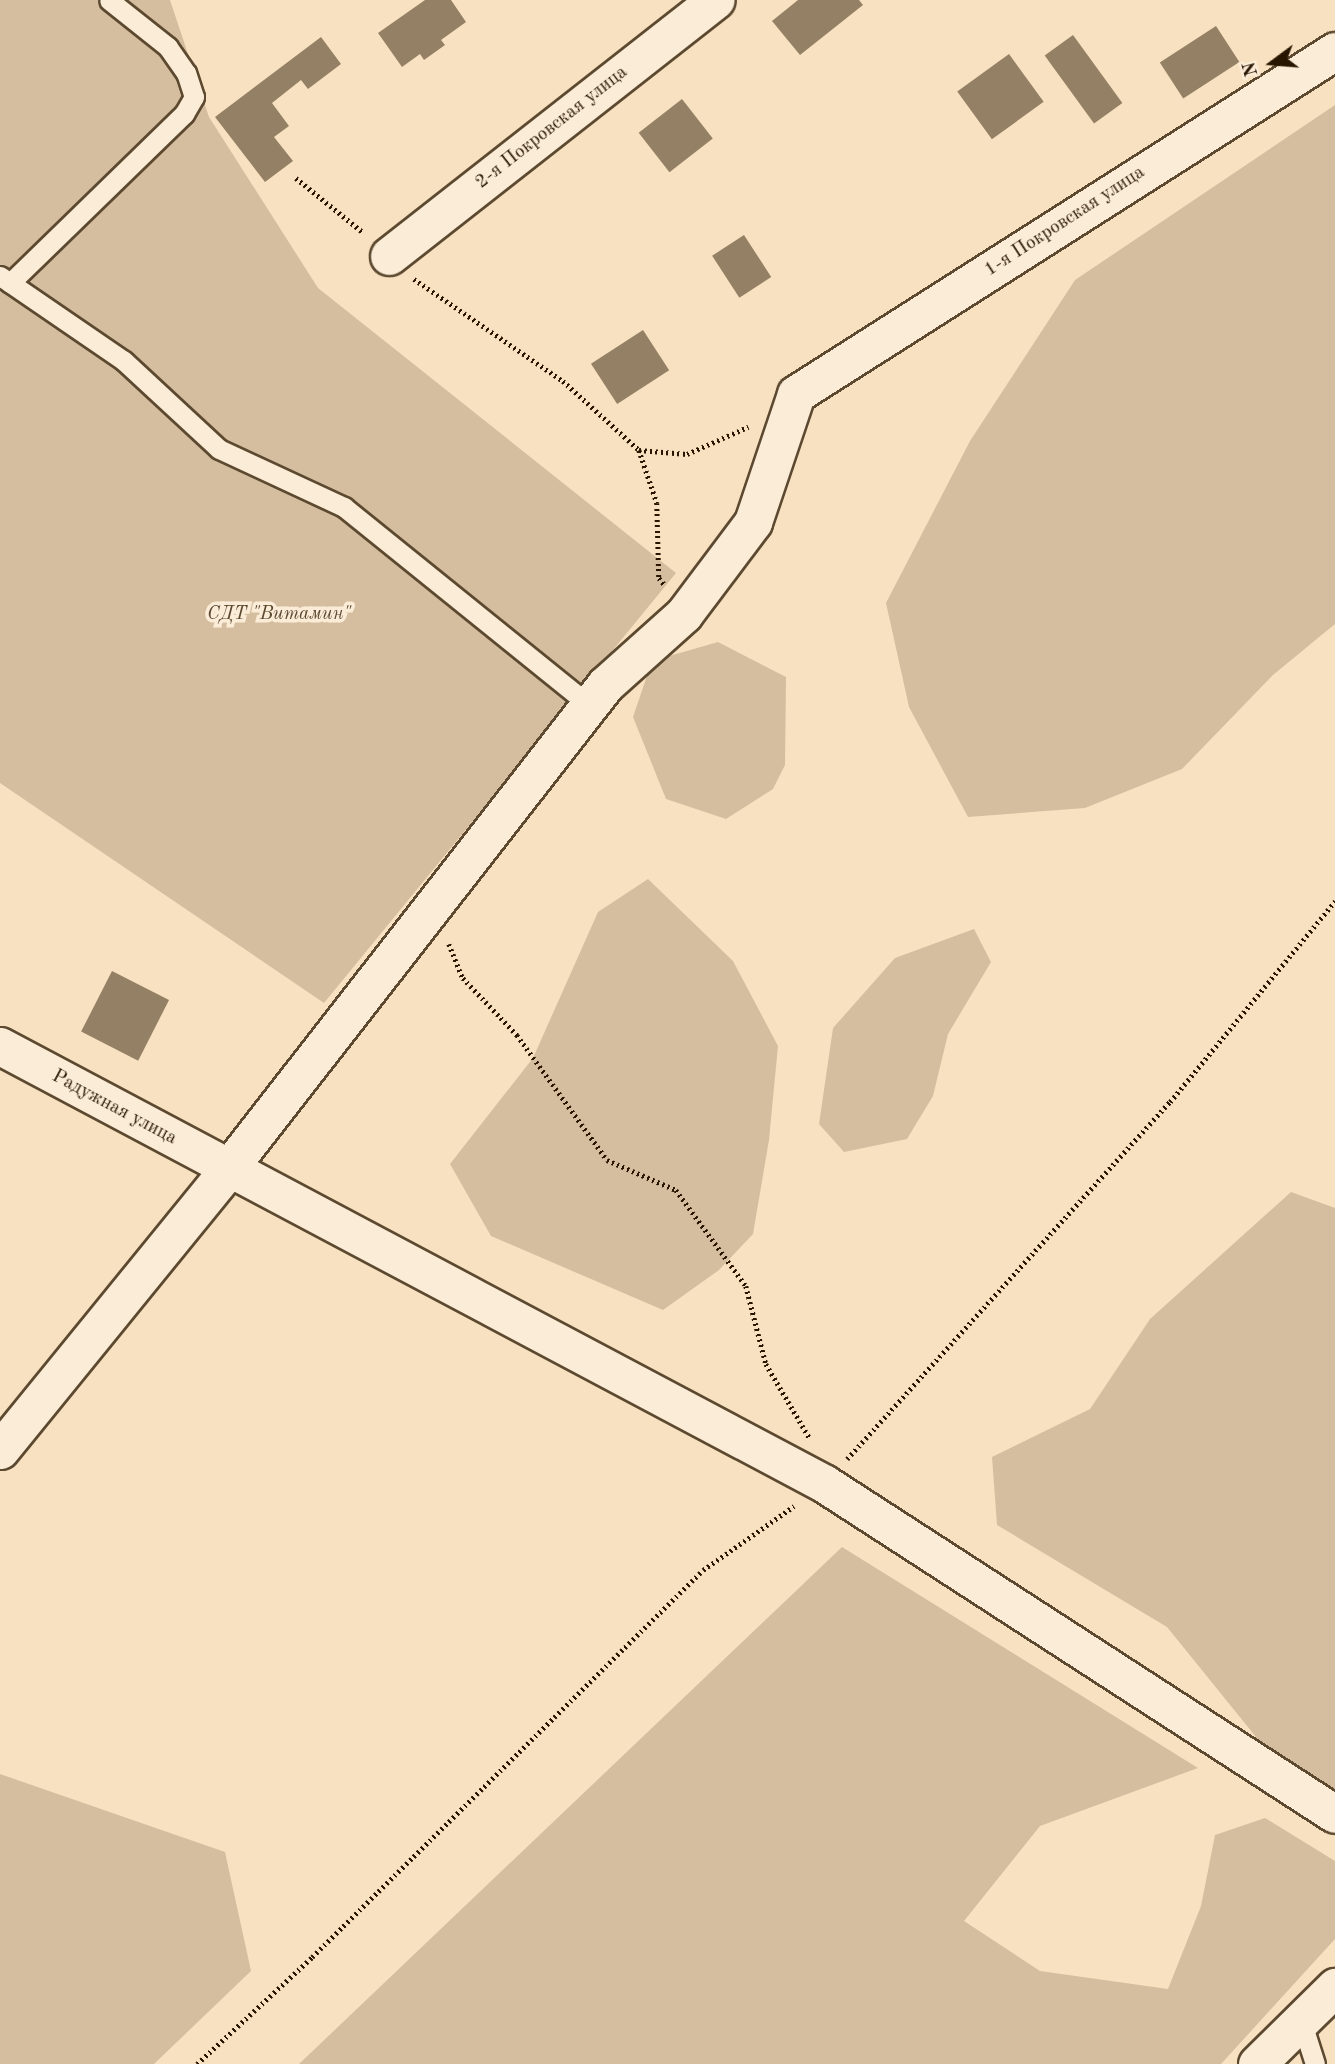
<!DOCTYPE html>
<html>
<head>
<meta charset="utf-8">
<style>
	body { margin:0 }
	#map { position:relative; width:1335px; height:2064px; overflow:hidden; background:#f8e1c0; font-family:"Old Standard TT",serif }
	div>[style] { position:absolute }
	.green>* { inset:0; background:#d5be9f }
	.building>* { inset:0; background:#948064; transform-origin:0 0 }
	.path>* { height:4.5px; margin-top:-2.25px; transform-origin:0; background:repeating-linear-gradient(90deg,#281600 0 2px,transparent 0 5.5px) }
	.roads { filter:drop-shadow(2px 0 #5c4930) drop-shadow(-2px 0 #5c4930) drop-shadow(0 2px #5c4930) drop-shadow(0 -2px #5c4930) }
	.service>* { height:19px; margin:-9.5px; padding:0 9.5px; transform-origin:9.5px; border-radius:9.5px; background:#faecd6 }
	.minor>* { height:37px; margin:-18.5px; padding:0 18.5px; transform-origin:18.5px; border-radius:18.5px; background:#faecd6 }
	span { translate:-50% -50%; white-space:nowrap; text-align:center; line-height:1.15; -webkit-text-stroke:7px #faecd6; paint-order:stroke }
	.street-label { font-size:19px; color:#281600 }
	.park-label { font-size:19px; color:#5c4830; font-style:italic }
	.north { position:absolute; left:1237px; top:28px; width:70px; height:70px; -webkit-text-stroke:5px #faecd6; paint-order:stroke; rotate:254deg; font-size:19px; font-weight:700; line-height:28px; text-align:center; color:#281600 }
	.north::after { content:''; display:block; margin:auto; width:24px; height:32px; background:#281600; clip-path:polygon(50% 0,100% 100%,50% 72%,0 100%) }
</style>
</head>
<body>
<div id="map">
	<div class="green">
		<div style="clip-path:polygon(0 0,170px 0,209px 117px,318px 288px,676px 573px,324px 1003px,0 783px)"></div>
		<div style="clip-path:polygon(1335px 105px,1335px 624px,1273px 675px,1182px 769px,1085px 808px,968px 817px,909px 707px,886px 603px,970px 441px,1075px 280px)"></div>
		<div style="clip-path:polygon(718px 642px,786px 677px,785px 765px,773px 789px,726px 819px,666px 799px,633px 717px,652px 661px)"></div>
		<div style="clip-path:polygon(648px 879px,733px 961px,778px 1046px,769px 1140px,753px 1234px,719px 1270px,663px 1310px,491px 1236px,450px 1164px,533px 1058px,598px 912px)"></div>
		<div style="clip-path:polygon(974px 929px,991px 962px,948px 1034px,933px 1096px,907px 1139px,844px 1152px,819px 1124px,833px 1028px,895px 958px)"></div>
		<div style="clip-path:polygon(1291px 1192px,1335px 1208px,1335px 1806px,1307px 1800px,1167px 1627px,997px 1525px,992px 1457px,1090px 1409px,1150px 1319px)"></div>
		<div style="clip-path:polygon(842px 1547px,1198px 1768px,1040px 1826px,964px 1921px,1040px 1971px,1168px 1989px,1201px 1906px,1215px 1835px,1265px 1818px,1335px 1861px,1335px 1939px,1221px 2064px,299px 2064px)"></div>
		<div style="clip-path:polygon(0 1774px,225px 1852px,251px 1971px,154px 2064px,0 2064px)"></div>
	</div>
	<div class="building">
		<div style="clip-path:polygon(425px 0,451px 0,466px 22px,441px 40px,445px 45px,424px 60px,420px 54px,402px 67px,378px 33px)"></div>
		<div style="clip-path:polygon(798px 0,859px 0,863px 5px,800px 55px,772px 21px)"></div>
		<div style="left:1216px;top:26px;width:43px;height:67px;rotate:57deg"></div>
		<div style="left:1073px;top:35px;width:84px;height:35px;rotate:54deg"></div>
		<div style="clip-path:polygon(321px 37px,341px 64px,308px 89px,301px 80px,272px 103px,289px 126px,274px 137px,293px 161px,265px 182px,215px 117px)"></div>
		<div style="left:1009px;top:54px;width:59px;height:64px;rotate:54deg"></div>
		<div style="left:682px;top:99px;width:50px;height:55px;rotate:52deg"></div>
		<div style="left:744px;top:235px;width:50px;height:38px;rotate:57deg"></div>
		<div style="left:643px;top:330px;width:48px;height:62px;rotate:57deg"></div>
		<div style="left:112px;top:971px;width:64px;height:68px;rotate:27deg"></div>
	</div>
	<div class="path">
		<div style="left:296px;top:178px;width:87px;rotate:39deg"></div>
		<div style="left:414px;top:279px;width:181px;rotate:34.4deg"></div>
		<div style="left:563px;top:381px;width:103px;rotate:42.2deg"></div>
		<div style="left:639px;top:450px;width:56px;rotate:71.2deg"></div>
		<div style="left:657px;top:503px;width:75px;rotate:88.5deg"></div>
		<div style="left:659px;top:578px;width:8px;rotate:50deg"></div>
		<div style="left:639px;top:450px;width:48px;rotate:4.8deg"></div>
		<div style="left:687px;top:454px;width:67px;rotate:-23.9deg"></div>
		<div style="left:449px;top:944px;width:37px;rotate:68deg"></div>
		<div style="left:463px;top:978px;width:79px;rotate:46.5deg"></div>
		<div style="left:517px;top:1035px;width:154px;rotate:54.2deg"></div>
		<div style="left:607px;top:1160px;width:75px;rotate:23.5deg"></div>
		<div style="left:676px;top:1190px;width:119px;rotate:53.9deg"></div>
		<div style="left:746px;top:1286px;width:81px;rotate:75.6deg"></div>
		<div style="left:766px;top:1364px;width:85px;rotate:59.5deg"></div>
		<div style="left:847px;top:1459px;width:481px;rotate:-47.9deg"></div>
		<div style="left:1170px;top:1102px;width:260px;rotate:-50.6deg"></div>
		<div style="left:197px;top:2064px;width:157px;rotate:-42.9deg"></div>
		<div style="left:312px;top:1957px;width:550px;rotate:-44.71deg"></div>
		<div style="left:703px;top:1570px;width:111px;rotate:-35.1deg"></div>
	</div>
	<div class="roads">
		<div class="service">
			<div style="left:0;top:276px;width:150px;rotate:34.4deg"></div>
			<div style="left:124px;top:361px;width:129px;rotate:42.8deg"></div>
			<div style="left:219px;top:449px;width:138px;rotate:24.9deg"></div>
			<div style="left:344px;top:507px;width:315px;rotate:38.9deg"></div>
			<div style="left:10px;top:283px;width:243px;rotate:-44.2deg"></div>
			<div style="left:184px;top:114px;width:20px;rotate:-60deg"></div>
			<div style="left:194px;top:97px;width:25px;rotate:-108deg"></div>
			<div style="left:186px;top:73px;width:32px;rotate:-125deg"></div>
			<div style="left:168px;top:47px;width:75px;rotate:-141.5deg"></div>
			<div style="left:1301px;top:2020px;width:46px;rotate:72.3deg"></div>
		</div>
		<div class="minor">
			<div style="left:389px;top:256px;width:415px;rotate:-38.1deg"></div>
			<div style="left:0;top:1046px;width:934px;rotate:27.96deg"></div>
			<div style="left:825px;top:1484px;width:607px;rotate:32.91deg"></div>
			<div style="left:0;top:1450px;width:362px;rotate:-50.9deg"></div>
			<div style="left:228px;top:1169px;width:614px;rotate:-52.08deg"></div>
			<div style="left:605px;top:685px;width:106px;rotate:-41.9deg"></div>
			<div style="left:684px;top:614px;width:115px;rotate:-53.1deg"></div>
			<div style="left:753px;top:522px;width:135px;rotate:-71.4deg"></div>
			<div style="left:796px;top:394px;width:639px;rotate:-32.47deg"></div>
			<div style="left:1257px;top:2064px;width:110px;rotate:-44.6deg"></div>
		</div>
	</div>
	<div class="street-label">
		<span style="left:552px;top:128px;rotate:-38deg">2-я Покровская улица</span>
		<span style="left:1065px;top:222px;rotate:-33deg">1-я Покровская улица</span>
		<span style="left:114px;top:1108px;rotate:28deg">Радужная улица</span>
	</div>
	<div class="park-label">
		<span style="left:279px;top:615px">СДТ "Витамин"</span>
	</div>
	<div class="north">N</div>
</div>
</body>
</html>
